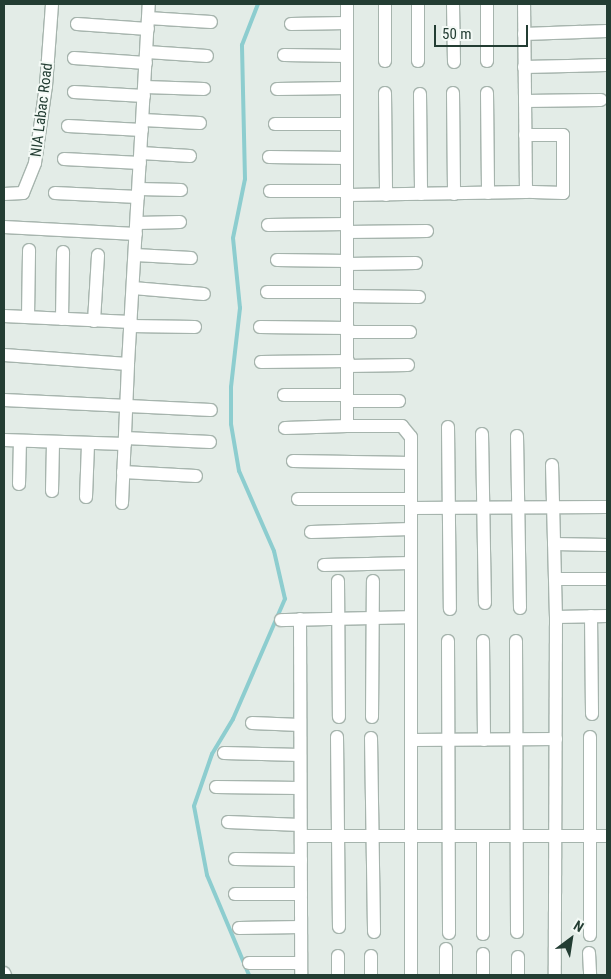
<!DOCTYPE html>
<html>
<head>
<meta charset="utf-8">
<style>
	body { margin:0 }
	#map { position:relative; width:611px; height:979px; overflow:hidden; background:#e3ece7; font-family:"Roboto Condensed",sans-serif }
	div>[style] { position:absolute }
	.stream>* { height:4px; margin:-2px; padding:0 2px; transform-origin:2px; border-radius:2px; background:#8dcdcf }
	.roads { filter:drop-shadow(1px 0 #a6b4ad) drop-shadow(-1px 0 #a6b4ad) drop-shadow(0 1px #a6b4ad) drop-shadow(0 -1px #a6b4ad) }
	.minor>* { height:12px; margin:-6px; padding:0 6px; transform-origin:6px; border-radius:6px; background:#fff }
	span { translate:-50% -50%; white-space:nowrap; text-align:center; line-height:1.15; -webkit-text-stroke:4px #f3f9f5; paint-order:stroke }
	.street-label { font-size:15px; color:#233d33 }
	.frame { position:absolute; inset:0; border:5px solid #233d33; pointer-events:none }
	.north { position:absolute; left:546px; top:914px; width:50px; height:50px; -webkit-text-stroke:4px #f3f9f5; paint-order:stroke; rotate:31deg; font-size:14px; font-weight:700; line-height:20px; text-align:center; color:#233d33 }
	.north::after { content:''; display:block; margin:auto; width:18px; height:22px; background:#233d33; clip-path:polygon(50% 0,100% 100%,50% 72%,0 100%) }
	.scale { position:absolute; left:434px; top:25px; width:94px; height:22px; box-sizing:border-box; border:2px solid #233d33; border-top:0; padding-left:6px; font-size:15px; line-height:18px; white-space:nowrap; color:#233d33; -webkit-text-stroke:4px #f3f9f5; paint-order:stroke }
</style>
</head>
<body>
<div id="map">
	<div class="stream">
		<div style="left:249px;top:975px;width:108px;rotate:-112.8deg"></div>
		<div style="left:207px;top:875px;width:70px;rotate:-100.7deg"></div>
		<div style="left:194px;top:806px;width:55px;rotate:-70.9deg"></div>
		<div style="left:212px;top:754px;width:41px;rotate:-59deg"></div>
		<div style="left:233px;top:719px;width:131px;rotate:-66.6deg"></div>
		<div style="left:285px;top:599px;width:49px;rotate:-102.9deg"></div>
		<div style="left:274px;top:551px;width:87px;rotate:-113.6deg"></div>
		<div style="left:239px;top:471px;width:48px;rotate:-99.7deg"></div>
		<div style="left:231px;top:424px;width:37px;rotate:-90deg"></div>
		<div style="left:231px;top:387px;width:80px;rotate:-83.5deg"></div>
		<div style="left:240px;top:308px;width:70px;rotate:-95.7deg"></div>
		<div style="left:233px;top:238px;width:60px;rotate:-78.5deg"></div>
		<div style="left:245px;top:179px;width:134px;rotate:-91.3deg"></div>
		<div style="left:242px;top:45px;width:44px;rotate:-68.7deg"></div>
	</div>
	<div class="roads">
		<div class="minor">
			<div style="left:347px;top:4px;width:422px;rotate:90deg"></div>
			<div style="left:347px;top:426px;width:55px"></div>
			<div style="left:402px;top:426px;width:14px;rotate:51deg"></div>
			<div style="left:411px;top:437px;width:538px;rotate:90deg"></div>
			<div style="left:385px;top:4px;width:57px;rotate:90deg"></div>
			<div style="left:418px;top:4px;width:57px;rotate:90deg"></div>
			<div style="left:453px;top:4px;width:58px;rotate:89deg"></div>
			<div style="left:487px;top:4px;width:57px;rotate:90deg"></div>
			<div style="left:148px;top:18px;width:63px;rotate:3.6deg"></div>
			<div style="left:77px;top:24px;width:71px;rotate:4deg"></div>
			<div style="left:291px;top:24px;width:56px;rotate:-1deg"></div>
			<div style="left:524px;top:34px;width:83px;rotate:-2.1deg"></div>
			<div style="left:147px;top:52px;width:60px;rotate:3.8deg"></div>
			<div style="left:284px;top:55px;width:63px;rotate:0.9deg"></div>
			<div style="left:74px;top:58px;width:72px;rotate:4deg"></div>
			<div style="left:524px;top:67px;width:82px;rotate:-1.4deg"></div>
			<div style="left:145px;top:87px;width:59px;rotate:1.9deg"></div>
			<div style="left:277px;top:89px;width:70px;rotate:-0.8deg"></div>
			<div style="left:74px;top:92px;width:70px;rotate:3.3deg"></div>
			<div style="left:385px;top:93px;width:102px;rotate:89.4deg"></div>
			<div style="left:453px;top:93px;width:101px;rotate:89.4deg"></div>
			<div style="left:487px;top:93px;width:100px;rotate:89.4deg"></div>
			<div style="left:420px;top:94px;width:100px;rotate:89.4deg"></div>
			<div style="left:525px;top:101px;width:76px;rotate:-0.8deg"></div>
			<div style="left:143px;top:120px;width:57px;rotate:3deg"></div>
			<div style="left:275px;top:124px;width:72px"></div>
			<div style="left:68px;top:126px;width:74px;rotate:3.1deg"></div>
			<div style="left:525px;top:135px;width:38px"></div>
			<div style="left:563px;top:135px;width:58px;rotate:90deg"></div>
			<div style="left:563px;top:193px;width:37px;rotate:-178deg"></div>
			<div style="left:141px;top:153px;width:49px;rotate:3.5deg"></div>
			<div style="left:269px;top:157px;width:78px;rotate:0.7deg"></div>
			<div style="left:64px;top:159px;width:76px;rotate:3deg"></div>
			<div style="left:139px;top:189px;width:42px;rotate:1.4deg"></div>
			<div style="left:270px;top:191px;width:77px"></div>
			<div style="left:55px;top:193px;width:83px;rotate:2.8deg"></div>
			<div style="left:4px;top:194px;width:19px;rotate:-3deg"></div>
			<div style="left:23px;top:193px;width:32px;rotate:-68deg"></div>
			<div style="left:35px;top:163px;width:78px;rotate:-81.9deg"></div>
			<div style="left:46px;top:86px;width:82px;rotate:-85.8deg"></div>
			<div style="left:347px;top:195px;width:179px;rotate:-1deg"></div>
			<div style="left:526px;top:192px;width:188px;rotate:-90.6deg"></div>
			<div style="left:137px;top:223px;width:43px;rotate:-1.3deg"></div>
			<div style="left:268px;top:225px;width:79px;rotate:-0.7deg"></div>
			<div style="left:4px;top:227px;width:132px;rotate:3deg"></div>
			<div style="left:347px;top:232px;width:80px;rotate:-0.7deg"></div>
			<div style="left:135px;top:255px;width:56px;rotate:3.1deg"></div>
			<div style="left:277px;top:260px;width:70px;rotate:0.8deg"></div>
			<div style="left:347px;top:264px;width:69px;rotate:-0.8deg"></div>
			<div style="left:133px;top:288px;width:71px;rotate:4.8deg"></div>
			<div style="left:267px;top:292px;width:80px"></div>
			<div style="left:347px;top:296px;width:72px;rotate:0.8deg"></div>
			<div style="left:4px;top:316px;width:127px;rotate:2.7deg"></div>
			<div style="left:28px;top:317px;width:67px;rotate:-89.1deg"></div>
			<div style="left:62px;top:319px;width:67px;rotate:-89.1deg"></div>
			<div style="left:94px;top:321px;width:66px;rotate:-86.5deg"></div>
			<div style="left:131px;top:326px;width:64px;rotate:0.9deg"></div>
			<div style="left:260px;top:327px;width:88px;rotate:0.7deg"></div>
			<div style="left:347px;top:332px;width:63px"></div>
			<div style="left:4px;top:355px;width:124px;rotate:4.2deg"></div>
			<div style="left:128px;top:364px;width:361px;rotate:-86.7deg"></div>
			<div style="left:261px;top:362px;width:87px;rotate:-0.7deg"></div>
			<div style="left:347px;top:366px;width:61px;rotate:-0.9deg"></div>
			<div style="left:284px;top:395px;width:63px"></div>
			<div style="left:4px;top:400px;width:207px;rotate:2.8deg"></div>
			<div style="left:347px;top:401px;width:52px"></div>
			<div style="left:448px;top:427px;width:182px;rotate:89.4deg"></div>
			<div style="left:285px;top:428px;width:62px;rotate:-1.8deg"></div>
			<div style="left:482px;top:434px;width:169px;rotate:89deg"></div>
			<div style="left:517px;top:436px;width:172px;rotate:89deg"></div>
			<div style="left:125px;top:438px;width:85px;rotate:2.7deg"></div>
			<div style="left:4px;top:440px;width:121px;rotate:1.9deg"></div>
			<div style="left:293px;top:461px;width:118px;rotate:1deg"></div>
			<div style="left:552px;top:465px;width:152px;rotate:88.5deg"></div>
			<div style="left:556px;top:617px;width:358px;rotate:90.2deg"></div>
			<div style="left:123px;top:472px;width:73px;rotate:3.1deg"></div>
			<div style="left:19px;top:484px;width:43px;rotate:-88.7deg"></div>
			<div style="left:52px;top:491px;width:48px;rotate:-88.8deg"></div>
			<div style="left:86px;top:497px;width:53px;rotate:-87.8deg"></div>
			<div style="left:298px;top:499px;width:113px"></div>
			<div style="left:122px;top:503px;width:139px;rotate:-87.5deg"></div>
			<div style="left:411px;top:508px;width:196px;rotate:-0.3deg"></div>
			<div style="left:311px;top:532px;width:100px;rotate:-1.7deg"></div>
			<div style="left:554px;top:544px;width:53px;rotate:1.1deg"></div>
			<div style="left:324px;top:565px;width:87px;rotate:-1.3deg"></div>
			<div style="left:555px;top:579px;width:52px"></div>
			<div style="left:338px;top:581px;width:136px;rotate:89.6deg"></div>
			<div style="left:591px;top:616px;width:98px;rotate:89.4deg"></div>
			<div style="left:556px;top:617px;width:51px;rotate:-1.1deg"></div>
			<div style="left:300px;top:619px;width:356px;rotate:89.8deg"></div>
			<div style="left:281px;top:620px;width:130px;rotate:-1.3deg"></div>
			<div style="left:448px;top:641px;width:292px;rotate:89.8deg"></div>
			<div style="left:483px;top:641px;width:99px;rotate:89.4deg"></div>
			<div style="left:516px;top:641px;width:291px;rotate:89.8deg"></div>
			<div style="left:372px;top:717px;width:136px;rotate:-89.6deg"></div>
			<div style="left:252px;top:723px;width:48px;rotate:2.4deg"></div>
			<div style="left:337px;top:737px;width:190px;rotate:89.4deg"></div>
			<div style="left:371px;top:738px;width:194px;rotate:89.1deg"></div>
			<div style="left:411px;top:740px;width:145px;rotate:-0.4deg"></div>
			<div style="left:224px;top:753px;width:76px;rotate:1.5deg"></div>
			<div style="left:216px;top:787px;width:84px;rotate:0.7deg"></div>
			<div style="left:228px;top:822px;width:72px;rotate:2.4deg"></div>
			<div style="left:301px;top:836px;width:306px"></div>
			<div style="left:235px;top:859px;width:66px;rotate:0.9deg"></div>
			<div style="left:235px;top:894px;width:66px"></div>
			<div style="left:239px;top:928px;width:62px;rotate:-0.9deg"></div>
			<div style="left:483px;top:934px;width:98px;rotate:-90deg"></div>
			<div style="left:590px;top:935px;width:198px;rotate:-90deg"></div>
			<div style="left:446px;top:949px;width:26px;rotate:90deg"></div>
			<div style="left:589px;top:953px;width:22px;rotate:87deg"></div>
			<div style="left:483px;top:954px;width:21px;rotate:90deg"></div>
			<div style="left:371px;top:956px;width:19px;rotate:90deg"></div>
			<div style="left:518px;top:957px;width:18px;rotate:90deg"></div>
			<div style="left:249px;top:963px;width:52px"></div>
			<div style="left:4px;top:973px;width:2px;rotate:63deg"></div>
			<div style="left:338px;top:975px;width:19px;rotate:-90deg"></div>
		</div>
	</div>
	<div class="street-label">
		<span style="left:42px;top:110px;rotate:-83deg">NIA Labac Road</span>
	</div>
	<div class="frame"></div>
	<div class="north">N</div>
	<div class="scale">50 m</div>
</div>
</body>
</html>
